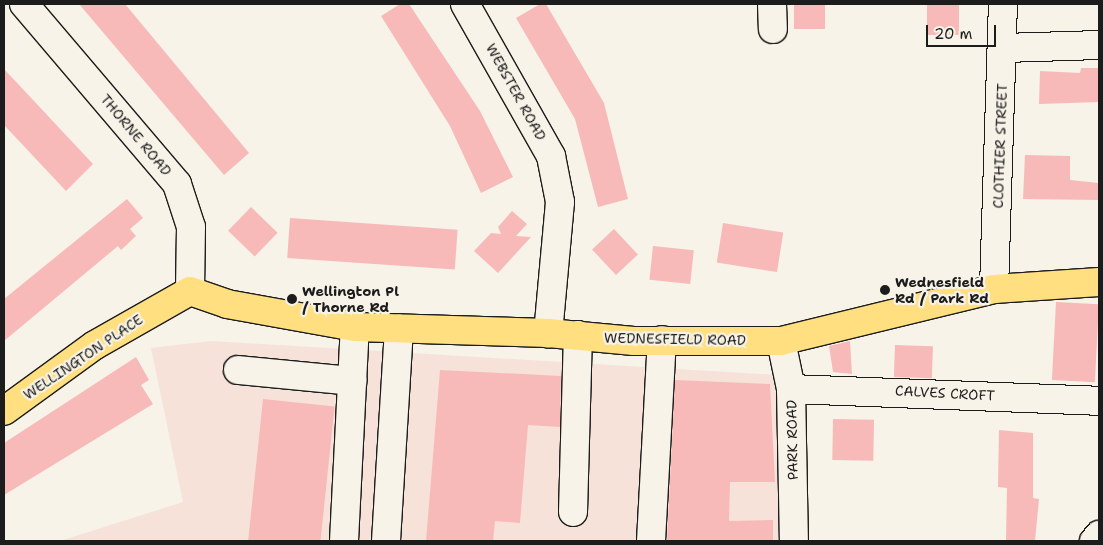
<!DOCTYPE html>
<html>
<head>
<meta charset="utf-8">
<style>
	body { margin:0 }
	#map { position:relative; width:1103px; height:545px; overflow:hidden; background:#f7f3e8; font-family:"Shantell Sans",sans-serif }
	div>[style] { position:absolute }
	.built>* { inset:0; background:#f7e2da }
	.building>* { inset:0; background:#f7bab9; transform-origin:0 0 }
	.roads { filter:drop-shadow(1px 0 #1c1c1c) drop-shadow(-1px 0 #1c1c1c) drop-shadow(0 1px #1c1c1c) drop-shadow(0 -1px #1c1c1c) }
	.minor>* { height:28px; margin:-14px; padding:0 14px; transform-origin:14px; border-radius:14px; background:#f7f3e8 }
	.major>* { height:28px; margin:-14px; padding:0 14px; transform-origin:14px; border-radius:14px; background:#ffdf80 }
	.dots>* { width:14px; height:14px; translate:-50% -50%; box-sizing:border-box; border:2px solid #f7f3e8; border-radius:50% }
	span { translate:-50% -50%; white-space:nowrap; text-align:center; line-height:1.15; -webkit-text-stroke:4.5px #f7f3e8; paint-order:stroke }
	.street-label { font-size:14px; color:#1c1c1c }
	.poi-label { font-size:14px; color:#1c1c1c; font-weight:700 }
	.left { translate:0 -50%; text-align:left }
	.frame { position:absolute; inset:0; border:5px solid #1c1c1c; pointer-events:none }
	.scale { position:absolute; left:926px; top:25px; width:70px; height:22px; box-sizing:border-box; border:2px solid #1c1c1c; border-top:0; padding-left:6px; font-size:15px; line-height:18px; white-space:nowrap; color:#1c1c1c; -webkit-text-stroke:4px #f7f3e8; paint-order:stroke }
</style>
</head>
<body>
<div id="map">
	<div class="built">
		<div style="clip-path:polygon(211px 341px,777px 375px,780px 541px,60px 541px,183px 502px,151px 348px)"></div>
	</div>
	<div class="building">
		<div style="clip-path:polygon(79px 4px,125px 4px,249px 153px,224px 175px)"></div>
		<div style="clip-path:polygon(400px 4px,409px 4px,480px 111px,513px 177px,481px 193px,450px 126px,381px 16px)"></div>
		<div style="clip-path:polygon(540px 4px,546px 4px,604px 103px,628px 199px,598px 207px,575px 119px,516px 18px)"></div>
		<div style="left:794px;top:4px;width:31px;height:25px"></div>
		<div style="left:927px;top:4px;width:32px;height:31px"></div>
		<div style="clip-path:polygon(1081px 68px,1099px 68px,1099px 102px,1039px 104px,1040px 71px,1080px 73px)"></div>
		<div style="clip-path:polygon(4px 69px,93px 164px,66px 191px,4px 125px)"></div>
		<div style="clip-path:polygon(1025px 155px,1070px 156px,1070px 180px,1099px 183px,1099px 200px,1023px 199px)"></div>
		<div style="clip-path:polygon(127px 199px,143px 218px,130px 229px,136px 236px,121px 250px,118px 246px,4px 341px,4px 299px)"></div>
		<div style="left:251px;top:207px;width:37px;height:33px;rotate:44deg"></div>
		<div style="clip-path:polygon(512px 211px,527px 224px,516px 236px,531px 237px,498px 273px,474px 251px,491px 233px,501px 234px,498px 227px)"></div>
		<div style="left:290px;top:218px;width:168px;height:40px;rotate:4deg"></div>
		<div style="left:723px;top:223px;width:61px;height:40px;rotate:9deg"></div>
		<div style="left:614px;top:229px;width:35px;height:30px;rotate:47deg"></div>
		<div style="left:653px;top:246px;width:41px;height:34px;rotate:6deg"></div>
		<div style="left:1056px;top:302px;width:43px;height:78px;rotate:3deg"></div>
		<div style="clip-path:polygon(850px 341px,852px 374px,833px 372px,829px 346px)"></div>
		<div style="left:895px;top:345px;width:38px;height:32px;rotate:2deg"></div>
		<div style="clip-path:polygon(136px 357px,149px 380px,141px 385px,153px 404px,4px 495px,4px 443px)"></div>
		<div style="clip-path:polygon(440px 370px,561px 376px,560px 427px,528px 425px,520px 523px,495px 521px,493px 541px,426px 541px)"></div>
		<div style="clip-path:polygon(675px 380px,770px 384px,775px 482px,730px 482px,729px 521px,773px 520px,773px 541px,667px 541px)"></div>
		<div style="left:263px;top:399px;width:72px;height:142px;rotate:6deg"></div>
		<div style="left:833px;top:419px;width:41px;height:41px;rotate:1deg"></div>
		<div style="clip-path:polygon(999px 430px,1033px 433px,1033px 498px,1039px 499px,1035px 541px,1006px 541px,1007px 488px,998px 487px)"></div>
	</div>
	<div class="roads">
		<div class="minor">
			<div style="left:24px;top:4px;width:236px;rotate:49.6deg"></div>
			<div style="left:177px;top:184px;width:45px;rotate:72deg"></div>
			<div style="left:191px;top:227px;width:64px;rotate:90.9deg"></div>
			<div style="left:465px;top:4px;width:175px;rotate:60.5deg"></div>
			<div style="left:551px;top:156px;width:47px;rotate:78.9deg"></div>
			<div style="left:560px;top:202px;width:132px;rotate:95.2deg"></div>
			<div style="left:772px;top:4px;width:25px;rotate:88deg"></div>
			<div style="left:1004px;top:48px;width:95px;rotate:-1.8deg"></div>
			<div style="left:994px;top:289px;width:285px;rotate:-88.2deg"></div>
			<div style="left:781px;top:341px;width:49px;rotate:78.2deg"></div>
			<div style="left:791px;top:389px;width:152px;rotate:88.9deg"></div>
			<div style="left:238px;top:370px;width:115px;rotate:5.5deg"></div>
			<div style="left:791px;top:389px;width:308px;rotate:2.2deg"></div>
			<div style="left:573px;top:512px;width:177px;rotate:-88.4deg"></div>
			<div style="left:344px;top:541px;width:214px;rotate:-87.1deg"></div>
			<div style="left:386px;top:541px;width:213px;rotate:-86.5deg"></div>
			<div style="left:651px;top:541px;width:201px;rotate:-86.9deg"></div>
			<div style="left:1094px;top:541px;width:8px;rotate:-50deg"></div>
		</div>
		<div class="major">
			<div style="left:4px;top:411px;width:112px;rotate:-36deg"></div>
			<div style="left:95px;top:345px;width:109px;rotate:-29.6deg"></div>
			<div style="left:190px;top:291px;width:39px;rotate:19deg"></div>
			<div style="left:227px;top:304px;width:130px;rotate:10.2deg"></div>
			<div style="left:355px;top:327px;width:193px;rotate:1.8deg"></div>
			<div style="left:548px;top:333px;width:86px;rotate:5.3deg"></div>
			<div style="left:634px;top:341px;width:147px"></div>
			<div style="left:781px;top:341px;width:219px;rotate:-13.7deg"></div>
			<div style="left:994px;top:289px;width:105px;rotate:-3.8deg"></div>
		</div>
	</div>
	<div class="dots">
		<div style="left:885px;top:290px;background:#1c1c1c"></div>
		<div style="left:292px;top:299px;background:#1c1c1c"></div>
	</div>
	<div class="street-label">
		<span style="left:516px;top:92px;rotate:61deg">WEBSTER ROAD</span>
		<span style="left:136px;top:135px;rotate:50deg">THORNE ROAD</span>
		<span style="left:1000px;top:146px;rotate:-88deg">CLOTHIER STREET</span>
		<span style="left:675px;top:339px;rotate:1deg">WEDNESFIELD ROAD</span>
		<span style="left:83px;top:357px;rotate:-34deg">WELLINGTON PLACE</span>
		<span style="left:945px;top:393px;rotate:3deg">CALVES CROFT</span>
		<span style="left:792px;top:440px;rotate:-91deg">PARK ROAD</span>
	</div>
	<div class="poi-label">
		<span class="left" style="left:895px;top:290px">Wednesfield<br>Rd / Park Rd</span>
		<span class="left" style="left:302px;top:299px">Wellington Pl<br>/ Thorne Rd</span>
	</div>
	<div class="frame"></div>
	<div class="scale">20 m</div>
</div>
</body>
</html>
